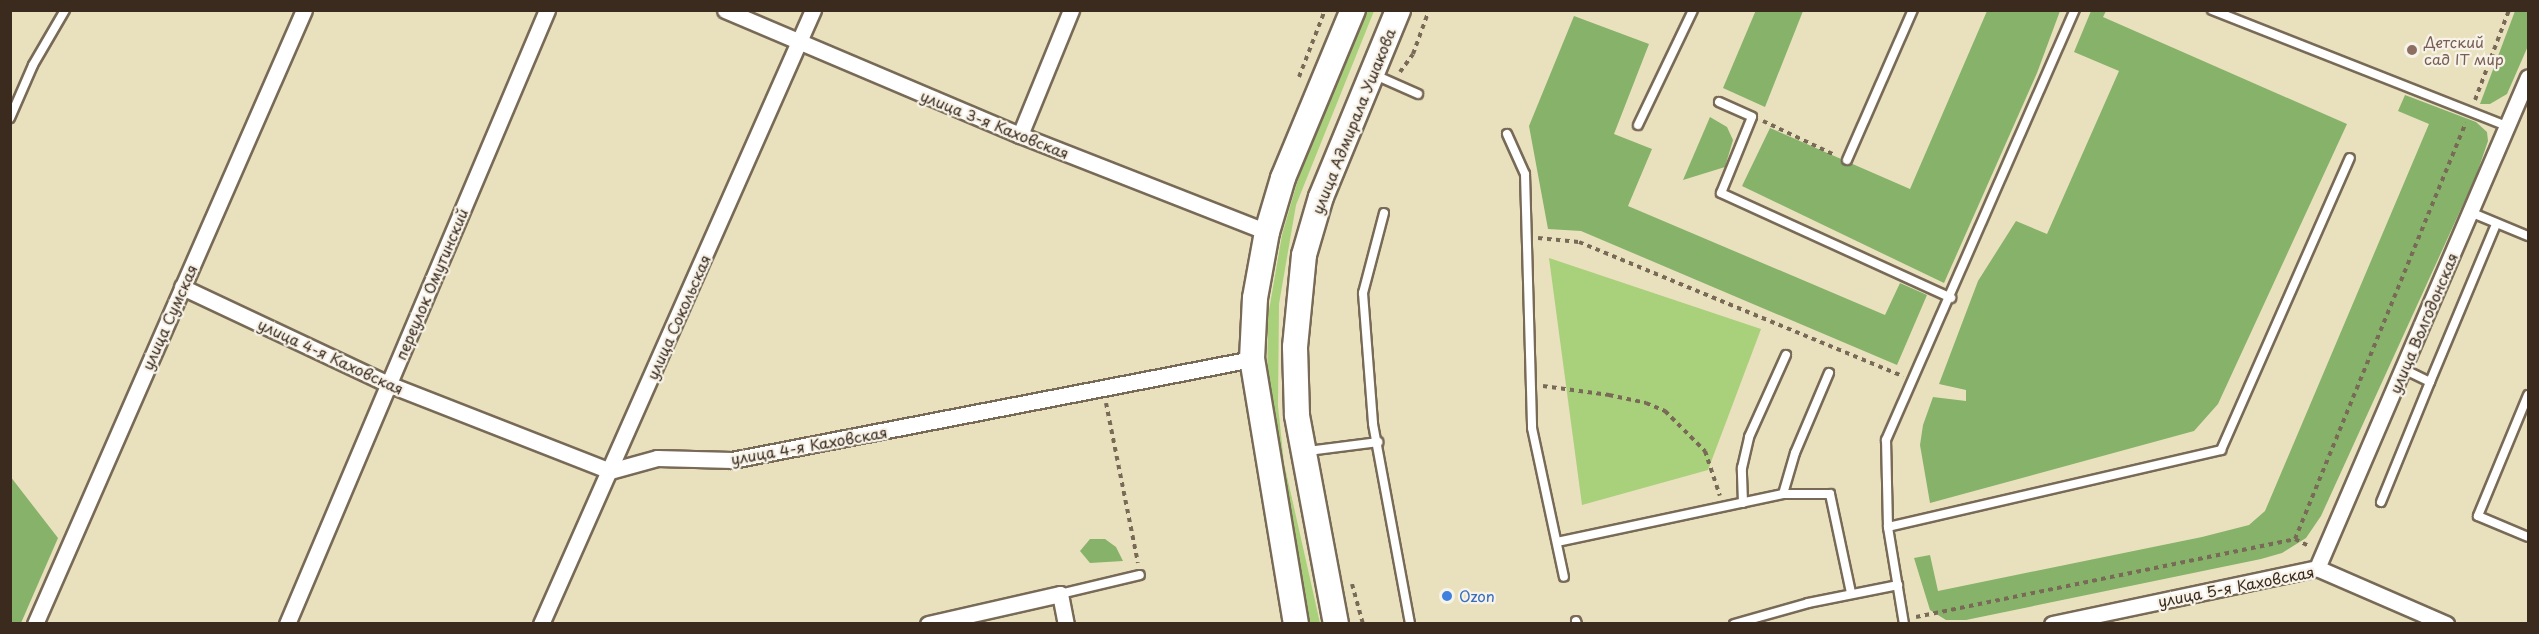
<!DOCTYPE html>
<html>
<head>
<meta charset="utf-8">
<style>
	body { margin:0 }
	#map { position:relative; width:2539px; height:634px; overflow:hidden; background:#e9e1be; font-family:"Playpen Sans",sans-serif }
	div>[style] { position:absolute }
	.green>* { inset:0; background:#a9d07a }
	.forest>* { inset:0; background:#86b26a }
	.path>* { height:4px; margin-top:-2px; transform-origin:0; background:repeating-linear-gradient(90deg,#786a56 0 4.5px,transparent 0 9px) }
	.roads { filter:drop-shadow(2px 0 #786a56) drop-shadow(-2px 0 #786a56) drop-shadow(0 2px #786a56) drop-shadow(0 -2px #786a56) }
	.lane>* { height:8px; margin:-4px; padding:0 4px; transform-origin:4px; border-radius:4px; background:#fff }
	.street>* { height:15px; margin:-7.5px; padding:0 7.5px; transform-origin:7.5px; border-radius:7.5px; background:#fff }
	.primary>* { height:24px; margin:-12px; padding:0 12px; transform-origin:12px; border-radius:12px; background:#fff }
	.dots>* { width:16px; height:16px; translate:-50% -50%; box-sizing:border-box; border:3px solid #f7f3e8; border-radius:50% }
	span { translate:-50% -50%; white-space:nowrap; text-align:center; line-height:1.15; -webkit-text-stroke:4.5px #f7f3e8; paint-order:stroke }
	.education-label { font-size:15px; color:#785e54 }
	.left { translate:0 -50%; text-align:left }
	.street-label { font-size:15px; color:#3b2a1e }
	.shop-label { font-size:15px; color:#366cbe }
	.frame { position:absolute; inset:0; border:12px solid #3b2a1e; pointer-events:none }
</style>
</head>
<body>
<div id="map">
	<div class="green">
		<div style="clip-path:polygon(1367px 11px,1374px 11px,1296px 205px,1279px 304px,1278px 406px,1284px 463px,1320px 623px,1307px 623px,1267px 393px,1268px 316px,1282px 235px,1303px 162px)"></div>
		<div style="clip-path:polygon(1549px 258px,1761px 329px,1708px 470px,1582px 505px)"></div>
	</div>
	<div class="forest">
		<div style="clip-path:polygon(1756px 10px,1803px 11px,1765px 107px,1723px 88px)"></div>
		<div style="clip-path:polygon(1987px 11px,2060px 11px,2037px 73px,1944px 283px,1742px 186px,1770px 128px,1910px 189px)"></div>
		<div style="clip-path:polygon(2091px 11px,2106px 11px,2103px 17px,2347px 124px,2218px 404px,2194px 431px,1930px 503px,1920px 445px,1923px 425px,1933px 397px,1966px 401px,1966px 390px,1939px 384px,1978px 281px,2016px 221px,2047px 234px,2119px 71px,2074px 52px)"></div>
		<div style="clip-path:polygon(2515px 11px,2528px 11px,2528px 46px,2507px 94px,2490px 104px,2480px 104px)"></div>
		<div style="clip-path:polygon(1574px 16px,1649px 44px,1614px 134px,1652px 149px,1628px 206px,1885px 315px,1900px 283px,1927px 295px,1897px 365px,1581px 231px,1548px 229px,1529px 126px)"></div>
		<div style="clip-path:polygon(2405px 95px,2476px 122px,2487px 132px,2488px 141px,2476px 176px,2321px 516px,2306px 538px,2282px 553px,2261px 559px,1966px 620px,1946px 620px,1930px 610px,1914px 558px,1930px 555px,1938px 591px,2202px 537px,2249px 525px,2265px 511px,2429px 124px,2398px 111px)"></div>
		<div style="clip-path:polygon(1710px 117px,1727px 127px,1733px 140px,1725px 167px,1683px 180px)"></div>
		<div style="clip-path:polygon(10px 476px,58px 538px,21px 623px,11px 623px)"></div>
		<div style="clip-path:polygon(1090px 539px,1105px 539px,1116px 547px,1123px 561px,1090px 563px,1080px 551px)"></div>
	</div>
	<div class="path">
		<div style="left:1400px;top:72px;width:22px;rotate:-54deg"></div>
		<div style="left:1413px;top:54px;width:47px;rotate:-70deg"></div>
		<div style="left:1299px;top:77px;width:72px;rotate:-68.8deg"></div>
		<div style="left:2475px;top:100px;width:96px;rotate:-69.3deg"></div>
		<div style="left:1763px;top:121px;width:80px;rotate:25.3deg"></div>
		<div style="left:1538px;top:238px;width:41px;rotate:5.6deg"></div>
		<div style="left:1579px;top:242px;width:351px;rotate:22.5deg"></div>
		<div style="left:1543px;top:386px;width:67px;rotate:7.8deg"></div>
		<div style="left:1609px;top:395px;width:38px;rotate:12deg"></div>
		<div style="left:1646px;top:403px;width:21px;rotate:23deg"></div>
		<div style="left:1665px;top:411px;width:57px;rotate:45deg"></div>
		<div style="left:1705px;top:451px;width:47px;rotate:71.6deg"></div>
		<div style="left:1106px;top:403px;width:163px;rotate:78.7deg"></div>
		<div style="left:2295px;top:539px;width:450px;rotate:-67.7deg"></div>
		<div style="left:1352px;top:584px;width:41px;rotate:74.6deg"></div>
		<div style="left:1916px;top:617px;width:387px;rotate:-11.6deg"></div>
		<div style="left:2295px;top:539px;width:16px;rotate:27deg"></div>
	</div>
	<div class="roads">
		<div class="lane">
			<div style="left:2212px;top:10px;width:317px;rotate:21.5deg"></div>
			<div style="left:1375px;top:75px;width:47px;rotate:23.8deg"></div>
			<div style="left:1719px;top:102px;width:36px;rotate:24deg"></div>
			<div style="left:1752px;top:117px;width:82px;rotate:112.2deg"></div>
			<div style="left:1721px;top:193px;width:253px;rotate:24.5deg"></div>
			<div style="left:10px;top:118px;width:58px;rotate:-66.5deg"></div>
			<div style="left:33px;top:65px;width:64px;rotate:-59.8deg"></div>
			<div style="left:1638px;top:125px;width:127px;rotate:-64.4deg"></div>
			<div style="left:1507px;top:134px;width:44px;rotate:65.8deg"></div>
			<div style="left:1525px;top:174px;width:254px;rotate:88.4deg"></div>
			<div style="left:1532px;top:428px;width:152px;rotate:77.9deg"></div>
			<div style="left:1847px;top:160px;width:164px;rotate:-66.3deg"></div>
			<div style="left:2470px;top:212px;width:63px;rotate:22.5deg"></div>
			<div style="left:1384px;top:213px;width:83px;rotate:104.7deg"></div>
			<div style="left:1363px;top:293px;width:131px;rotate:85.6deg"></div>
			<div style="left:1373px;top:424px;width:203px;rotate:79.5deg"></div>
			<div style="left:2430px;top:382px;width:171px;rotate:-67.3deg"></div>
			<div style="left:2528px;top:395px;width:131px;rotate:112.5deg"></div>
			<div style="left:2478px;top:516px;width:54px;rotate:22.8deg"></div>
			<div style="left:1308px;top:451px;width:71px;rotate:-7.3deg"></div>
			<div style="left:1783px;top:494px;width:43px;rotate:-73.7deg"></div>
			<div style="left:1795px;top:453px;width:87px;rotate:-67deg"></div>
			<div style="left:2381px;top:502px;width:130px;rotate:-67.8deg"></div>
			<div style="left:2430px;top:382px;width:30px;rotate:-154deg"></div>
			<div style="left:1743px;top:503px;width:35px;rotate:-92deg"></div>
			<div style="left:1742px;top:468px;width:32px;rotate:-77deg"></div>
			<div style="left:1749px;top:437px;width:90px;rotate:-65.7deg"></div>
			<div style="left:1888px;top:527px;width:342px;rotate:-13deg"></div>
			<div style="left:2221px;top:450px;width:319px;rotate:-66.2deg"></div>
			<div style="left:1557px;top:542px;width:231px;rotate:-12deg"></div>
			<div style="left:1783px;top:494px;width:47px"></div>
			<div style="left:1830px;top:494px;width:101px;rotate:78deg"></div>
			<div style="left:1060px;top:594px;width:82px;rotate:-13.4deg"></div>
			<div style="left:1576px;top:621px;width:3px;rotate:72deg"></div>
			<div style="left:1734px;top:624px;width:77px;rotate:-15.8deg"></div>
			<div style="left:1808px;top:603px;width:92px;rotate:-11.3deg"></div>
			<div style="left:1904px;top:624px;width:98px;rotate:-99.4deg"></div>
			<div style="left:1888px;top:527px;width:87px;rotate:-91.3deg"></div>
			<div style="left:1886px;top:440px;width:470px;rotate:-66.3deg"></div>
		</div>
		<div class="street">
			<div style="left:725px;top:10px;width:320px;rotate:23deg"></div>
			<div style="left:1020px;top:135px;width:265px;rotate:21.4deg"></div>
			<div style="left:1020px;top:135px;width:135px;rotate:-67.8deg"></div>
			<div style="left:182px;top:287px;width:228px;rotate:25.2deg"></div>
			<div style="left:388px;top:384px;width:238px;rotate:21.4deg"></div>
			<div style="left:610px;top:471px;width:49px;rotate:-15.5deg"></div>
			<div style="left:657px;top:458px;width:75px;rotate:1.5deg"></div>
			<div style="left:732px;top:460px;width:530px;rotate:-10.99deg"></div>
			<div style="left:2317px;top:568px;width:534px;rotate:-66.75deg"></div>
			<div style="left:35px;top:624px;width:670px;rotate:-66.34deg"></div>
			<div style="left:287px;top:624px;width:667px;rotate:-67.05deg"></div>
			<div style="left:541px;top:624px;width:672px;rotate:-66.11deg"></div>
			<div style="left:928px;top:624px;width:135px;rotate:-12.8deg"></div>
			<div style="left:1060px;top:594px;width:31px;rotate:79deg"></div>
			<div style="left:2052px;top:624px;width:271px;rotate:-11.9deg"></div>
			<div style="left:2317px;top:568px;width:141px;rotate:23.5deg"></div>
		</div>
		<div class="primary">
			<div style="left:1296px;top:624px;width:269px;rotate:-99.4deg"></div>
			<div style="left:1252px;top:359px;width:61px;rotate:-87.2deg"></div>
			<div style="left:1255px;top:298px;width:67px;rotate:-79.7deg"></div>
			<div style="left:1267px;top:232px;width:56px;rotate:-73.5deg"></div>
			<div style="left:1283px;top:178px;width:182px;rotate:-67.4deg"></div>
			<div style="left:1336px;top:624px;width:213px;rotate:-100.6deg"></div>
			<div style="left:1297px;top:415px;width:68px;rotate:-91.7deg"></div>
			<div style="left:1295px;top:347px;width:92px;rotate:-84.4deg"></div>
			<div style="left:1304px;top:255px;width:60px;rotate:-73.7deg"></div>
			<div style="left:1321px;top:197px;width:202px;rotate:-67.6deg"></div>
		</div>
	</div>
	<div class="dots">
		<div style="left:2412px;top:50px;background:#8d6e63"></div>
		<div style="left:1447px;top:596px;background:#3f7fe0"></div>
	</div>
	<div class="education-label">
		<span class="left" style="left:2424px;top:50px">Детский<br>сад IT мир</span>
	</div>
	<div class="street-label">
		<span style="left:1353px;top:121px;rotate:-68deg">улица Адмирала Ушакова</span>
		<span style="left:995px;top:124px;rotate:22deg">улица 3-я Каховская</span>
		<span style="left:431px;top:284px;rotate:-67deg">переулок Омутинский</span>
		<span style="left:169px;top:317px;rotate:-66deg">улица Сумская</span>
		<span style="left:678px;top:317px;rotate:-66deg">улица Сокольская</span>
		<span style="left:2423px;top:323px;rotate:-67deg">улица Волгодонская</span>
		<span style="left:331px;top:356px;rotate:25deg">улица 4-я Каховская</span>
		<span style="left:809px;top:445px;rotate:-10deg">улица 4-я Каховская</span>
		<span style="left:2236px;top:586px;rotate:-11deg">улица 5-я Каховская</span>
	</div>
	<div class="shop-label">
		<span class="left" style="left:1459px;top:596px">Ozon</span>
	</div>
	<div class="frame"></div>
</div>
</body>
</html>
